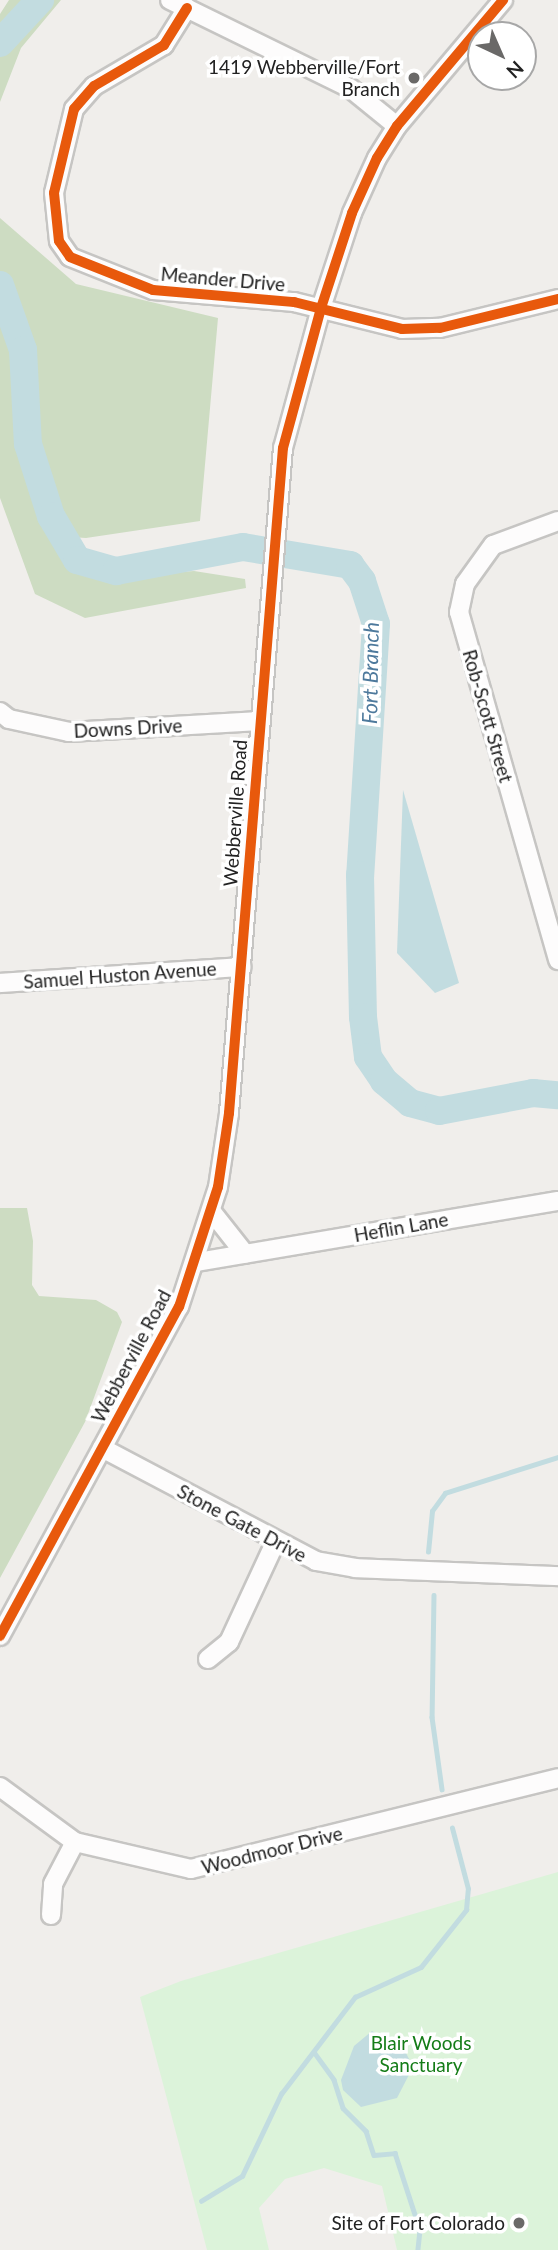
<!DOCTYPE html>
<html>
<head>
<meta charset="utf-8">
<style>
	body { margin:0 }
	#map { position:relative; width:558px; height:2250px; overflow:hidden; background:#f0eeeb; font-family:Lato,sans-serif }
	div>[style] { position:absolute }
	.forest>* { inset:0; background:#cddcc2 }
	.park>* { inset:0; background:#dcf3da }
	.water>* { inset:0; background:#c2dce0 }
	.stream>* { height:4.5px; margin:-2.25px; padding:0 2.25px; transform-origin:2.25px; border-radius:2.25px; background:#c2dce0 }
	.river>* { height:28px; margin:-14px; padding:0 14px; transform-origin:14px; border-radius:14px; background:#c2dce0 }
	.roads { filter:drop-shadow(2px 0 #c6c5c3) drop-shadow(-2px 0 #c6c5c3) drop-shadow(0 2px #c6c5c3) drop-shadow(0 -2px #c6c5c3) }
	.minor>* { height:18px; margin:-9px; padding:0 9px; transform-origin:9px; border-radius:9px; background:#fdfcfc }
	.cycleway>* { height:10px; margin:-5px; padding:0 5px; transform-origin:5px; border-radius:5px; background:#e8590c }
	.dots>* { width:19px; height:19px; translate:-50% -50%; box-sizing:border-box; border:4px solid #fff; border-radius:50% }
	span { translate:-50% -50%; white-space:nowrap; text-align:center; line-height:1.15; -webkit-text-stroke:7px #fff; paint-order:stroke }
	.poi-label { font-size:19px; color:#222 }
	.right { translate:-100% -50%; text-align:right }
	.street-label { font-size:19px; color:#222 }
	.park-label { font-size:19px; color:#147c17 }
	.water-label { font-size:21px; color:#4d799c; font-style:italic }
	.north { position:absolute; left:467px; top:21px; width:70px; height:70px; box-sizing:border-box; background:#fff; border:2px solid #a7a7a7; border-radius:50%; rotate:136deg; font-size:19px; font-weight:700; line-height:28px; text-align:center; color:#222 }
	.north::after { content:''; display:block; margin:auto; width:24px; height:32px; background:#6a6968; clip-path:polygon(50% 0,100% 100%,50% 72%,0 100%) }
</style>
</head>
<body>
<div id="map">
	<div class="forest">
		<div style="clip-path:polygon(9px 0,61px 0,21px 48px,0 102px,0 14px)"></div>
		<div style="clip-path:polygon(0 218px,76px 284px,218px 318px,200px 521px,86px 538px,54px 536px,73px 565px,112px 577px,194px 571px,245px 579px,246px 588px,85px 618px,35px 594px,0 498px)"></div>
		<div style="clip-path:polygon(0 1208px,27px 1208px,33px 1241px,32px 1285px,39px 1296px,96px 1300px,117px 1312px,122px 1322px,85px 1422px,0 1578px)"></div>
	</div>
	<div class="park">
		<div style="clip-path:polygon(558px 1872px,558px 2250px,397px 2250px,382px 2186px,324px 2168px,285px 2179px,259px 2208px,269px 2250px,207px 2250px,140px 1997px,181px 1981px)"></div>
	</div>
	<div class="water">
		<div style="clip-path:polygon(403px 790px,459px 983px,435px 993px,397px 953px)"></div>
		<div style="clip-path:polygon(372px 2031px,405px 2051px,413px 2067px,397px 2098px,361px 2107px,343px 2090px,341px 2080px,354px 2046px)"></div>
	</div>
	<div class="stream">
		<div style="left:428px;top:1552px;width:41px;rotate:-84.4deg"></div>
		<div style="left:432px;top:1511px;width:22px;rotate:-54deg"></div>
		<div style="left:445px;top:1493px;width:119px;rotate:-17.7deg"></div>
		<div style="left:434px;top:1595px;width:122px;rotate:90.9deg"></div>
		<div style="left:432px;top:1717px;width:73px;rotate:82.1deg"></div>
		<div style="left:314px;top:2052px;width:34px;rotate:54deg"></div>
		<div style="left:334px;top:2080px;width:29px;rotate:72deg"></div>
		<div style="left:343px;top:2108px;width:33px;rotate:45deg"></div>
		<div style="left:366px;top:2131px;width:25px;rotate:72deg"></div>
		<div style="left:374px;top:2155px;width:21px;rotate:-5deg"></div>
		<div style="left:395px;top:2153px;width:81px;rotate:72deg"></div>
		<div style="left:420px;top:2230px;width:20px;rotate:96deg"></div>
		<div style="left:201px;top:2201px;width:48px;rotate:-31.4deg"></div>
		<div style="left:242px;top:2176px;width:91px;rotate:-64.6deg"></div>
		<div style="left:281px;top:2094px;width:122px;rotate:-52.7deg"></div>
		<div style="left:355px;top:1997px;width:72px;rotate:-24.4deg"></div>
		<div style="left:421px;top:1967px;width:73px;rotate:-51.7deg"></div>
		<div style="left:466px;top:1910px;width:21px;rotate:-85deg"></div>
		<div style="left:468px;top:1889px;width:63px;rotate:-104.7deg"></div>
	</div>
	<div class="river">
		<div style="left:0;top:43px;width:59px;rotate:-47.1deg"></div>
		<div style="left:0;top:285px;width:69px;rotate:70.5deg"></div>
		<div style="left:23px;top:350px;width:94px;rotate:87deg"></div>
		<div style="left:28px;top:444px;width:76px;rotate:72.3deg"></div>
		<div style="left:51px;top:516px;width:51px;rotate:59.4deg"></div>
		<div style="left:77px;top:560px;width:41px;rotate:15.8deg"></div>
		<div style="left:116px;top:571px;width:129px;rotate:-10.7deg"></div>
		<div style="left:243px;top:547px;width:109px;rotate:9.5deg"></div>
		<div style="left:350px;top:565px;width:20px;rotate:53deg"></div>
		<div style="left:362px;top:581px;width:45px;rotate:72deg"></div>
		<div style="left:376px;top:624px;width:252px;rotate:93.6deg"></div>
		<div style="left:360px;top:875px;width:142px;rotate:88.8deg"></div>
		<div style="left:363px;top:1017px;width:40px;rotate:82.9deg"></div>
		<div style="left:368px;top:1057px;width:29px;rotate:56deg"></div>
		<div style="left:384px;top:1081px;width:34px;rotate:40deg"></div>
		<div style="left:410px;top:1103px;width:30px;rotate:15deg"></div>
		<div style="left:439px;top:1111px;width:96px;rotate:-10.8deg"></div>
		<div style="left:533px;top:1093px;width:25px;rotate:5deg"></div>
	</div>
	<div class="roads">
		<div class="minor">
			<div style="left:170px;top:0;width:200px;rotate:26.1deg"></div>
			<div style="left:350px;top:88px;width:60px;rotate:39deg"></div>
			<div style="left:187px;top:8px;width:44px;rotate:121.9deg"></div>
			<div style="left:164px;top:45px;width:81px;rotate:149.6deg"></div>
			<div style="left:94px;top:86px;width:30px;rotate:131deg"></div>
			<div style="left:74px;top:109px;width:86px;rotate:103.4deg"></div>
			<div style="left:54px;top:193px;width:48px;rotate:84.1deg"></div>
			<div style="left:59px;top:241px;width:19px;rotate:55deg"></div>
			<div style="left:70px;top:257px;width:89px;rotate:21.7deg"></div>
			<div style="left:153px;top:290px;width:142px;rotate:4.9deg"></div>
			<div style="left:294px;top:302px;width:111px;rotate:14deg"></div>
			<div style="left:402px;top:329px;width:38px;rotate:-2deg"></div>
			<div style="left:440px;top:328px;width:122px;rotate:-13.8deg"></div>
			<div style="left:558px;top:521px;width:69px;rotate:159.7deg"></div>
			<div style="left:493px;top:545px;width:48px;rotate:125.7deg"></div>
			<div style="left:465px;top:584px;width:29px;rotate:102deg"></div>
			<div style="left:459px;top:612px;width:362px;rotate:74.1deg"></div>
			<div style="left:0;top:712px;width:11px;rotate:38deg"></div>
			<div style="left:9px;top:719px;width:61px;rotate:12.2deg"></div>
			<div style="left:69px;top:732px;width:191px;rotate:-3.3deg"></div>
			<div style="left:0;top:983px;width:242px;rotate:-3.8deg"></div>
			<div style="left:212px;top:1212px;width:53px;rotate:51.8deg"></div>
			<div style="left:197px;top:1262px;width:366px;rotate:-9.6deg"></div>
			<div style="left:102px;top:1448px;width:242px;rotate:27.8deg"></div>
			<div style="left:316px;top:1561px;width:40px;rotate:10deg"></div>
			<div style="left:355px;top:1568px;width:203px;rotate:2.3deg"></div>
			<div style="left:0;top:1636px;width:375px;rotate:-61.5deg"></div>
			<div style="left:179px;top:1307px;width:126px;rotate:-72deg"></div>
			<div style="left:218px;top:1187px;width:75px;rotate:-81.5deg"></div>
			<div style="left:229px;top:1113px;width:667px;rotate:-85.36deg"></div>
			<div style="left:283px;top:448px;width:145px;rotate:-74.8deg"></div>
			<div style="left:321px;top:308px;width:100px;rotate:-71.9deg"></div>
			<div style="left:352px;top:213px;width:60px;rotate:-65.6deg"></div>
			<div style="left:377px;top:158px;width:38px;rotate:-58deg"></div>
			<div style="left:397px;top:126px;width:165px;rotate:-49.9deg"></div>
			<div style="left:208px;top:1659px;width:27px;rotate:-39deg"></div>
			<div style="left:229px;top:1642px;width:109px;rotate:-65.1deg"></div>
			<div style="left:0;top:1787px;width:93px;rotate:36.3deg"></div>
			<div style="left:75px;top:1842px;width:119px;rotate:13.1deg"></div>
			<div style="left:191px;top:1869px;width:378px;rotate:-13.9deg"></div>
			<div style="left:51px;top:1915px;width:31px;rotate:-86deg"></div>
			<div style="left:53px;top:1884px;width:47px;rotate:-62.4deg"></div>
		</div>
	</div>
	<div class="cycleway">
		<div style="left:187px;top:8px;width:44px;rotate:121.9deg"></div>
		<div style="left:164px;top:45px;width:81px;rotate:149.6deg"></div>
		<div style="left:94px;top:86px;width:30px;rotate:131deg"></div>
		<div style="left:74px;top:109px;width:86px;rotate:103.4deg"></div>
		<div style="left:54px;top:193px;width:48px;rotate:84.1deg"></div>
		<div style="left:59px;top:241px;width:19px;rotate:55deg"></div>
		<div style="left:70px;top:257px;width:89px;rotate:21.7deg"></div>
		<div style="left:153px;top:290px;width:142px;rotate:4.9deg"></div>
		<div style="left:294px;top:302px;width:111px;rotate:14deg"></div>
		<div style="left:402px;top:329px;width:38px;rotate:-2deg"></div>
		<div style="left:440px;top:328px;width:122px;rotate:-13.8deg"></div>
		<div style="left:0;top:1636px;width:375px;rotate:-61.5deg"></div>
		<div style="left:179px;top:1307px;width:126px;rotate:-72deg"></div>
		<div style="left:218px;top:1187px;width:75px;rotate:-81.5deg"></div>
		<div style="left:229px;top:1113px;width:667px;rotate:-85.36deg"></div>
		<div style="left:283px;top:448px;width:145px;rotate:-74.8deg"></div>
		<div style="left:321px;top:308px;width:100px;rotate:-71.9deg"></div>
		<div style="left:352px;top:213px;width:60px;rotate:-65.6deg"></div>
		<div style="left:377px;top:158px;width:38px;rotate:-58deg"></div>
		<div style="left:397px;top:126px;width:165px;rotate:-49.9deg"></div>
	</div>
	<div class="dots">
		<div style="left:414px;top:78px;background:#6a6968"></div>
		<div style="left:519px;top:2223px;background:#6a6968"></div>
	</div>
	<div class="poi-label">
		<span class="right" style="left:400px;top:78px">1419 Webberville/Fort<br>Branch</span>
		<span class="right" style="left:505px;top:2223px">Site of Fort Colorado</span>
	</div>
	<div class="street-label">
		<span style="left:223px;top:279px;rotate:5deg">Meander Drive</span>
		<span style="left:488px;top:716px;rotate:74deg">Rob-Scott Street</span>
		<span style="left:128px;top:728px;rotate:-3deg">Downs Drive</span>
		<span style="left:235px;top:813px;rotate:-86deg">Webberville Road</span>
		<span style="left:120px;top:975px;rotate:-4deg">Samuel Huston Avenue</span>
		<span style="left:401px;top:1227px;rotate:-10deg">Heflin Lane</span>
		<span style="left:131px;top:1356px;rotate:-62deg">Webberville Road</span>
		<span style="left:242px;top:1523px;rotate:28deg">Stone Gate Drive</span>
		<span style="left:272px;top:1850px;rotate:-14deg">Woodmoor Drive</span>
	</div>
	<div class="park-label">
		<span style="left:421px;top:2054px">Blair Woods<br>Sanctuary</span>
	</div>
	<div class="water-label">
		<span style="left:370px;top:673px;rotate:-89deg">Fort Branch</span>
	</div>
	<div class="north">N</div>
</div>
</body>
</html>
